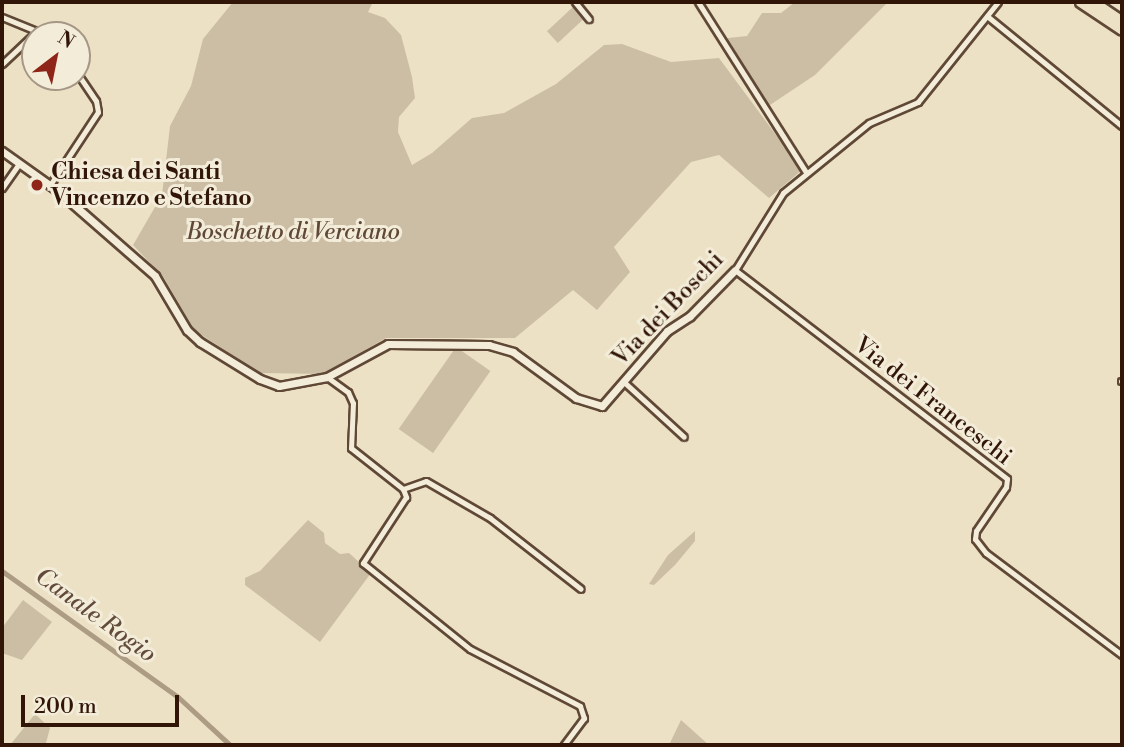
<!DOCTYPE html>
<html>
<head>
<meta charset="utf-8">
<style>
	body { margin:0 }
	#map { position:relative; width:1124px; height:747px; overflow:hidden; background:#ece1c5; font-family:"Libre Bodoni",serif }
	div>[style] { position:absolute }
	.green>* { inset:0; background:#ccbea5; transform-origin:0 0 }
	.canal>* { height:5px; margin:-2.5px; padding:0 2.5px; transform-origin:2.5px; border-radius:2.5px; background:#ac9c84 }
	.roads { filter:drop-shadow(2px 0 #604836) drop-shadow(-2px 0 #604836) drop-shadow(0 2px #604836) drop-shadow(0 -2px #604836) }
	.street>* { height:5px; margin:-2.5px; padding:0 2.5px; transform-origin:2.5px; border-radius:2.5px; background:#f3ecd9 }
	.secondary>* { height:7px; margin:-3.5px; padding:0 3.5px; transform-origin:3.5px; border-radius:3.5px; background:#f3ecd9 }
	.highway>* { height:9px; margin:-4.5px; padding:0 4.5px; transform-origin:4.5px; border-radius:4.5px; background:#ece1c5 }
	.dots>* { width:19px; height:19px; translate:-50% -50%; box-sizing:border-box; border:4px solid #f3ecd9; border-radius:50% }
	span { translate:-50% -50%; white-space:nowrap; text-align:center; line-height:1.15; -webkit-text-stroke:6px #f3ecd9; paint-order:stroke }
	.poi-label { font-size:23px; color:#311507; font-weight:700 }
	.left { translate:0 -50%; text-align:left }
	.park-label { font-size:23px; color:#604836; font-style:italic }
	.street-label { font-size:23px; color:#311507 }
	.water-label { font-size:24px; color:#624b39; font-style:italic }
	.frame { position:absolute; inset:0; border:4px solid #311507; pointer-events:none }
	.north { position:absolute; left:21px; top:21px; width:70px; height:70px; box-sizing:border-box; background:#f3ecd9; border:2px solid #a59685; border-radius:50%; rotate:32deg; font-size:19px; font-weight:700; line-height:28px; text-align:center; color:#311507 }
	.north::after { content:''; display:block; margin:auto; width:24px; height:32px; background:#8f2418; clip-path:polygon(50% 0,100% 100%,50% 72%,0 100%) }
	.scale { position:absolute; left:21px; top:695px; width:158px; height:32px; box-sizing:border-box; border:4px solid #311507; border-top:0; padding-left:9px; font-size:21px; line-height:24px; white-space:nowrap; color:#311507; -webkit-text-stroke:5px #f3ecd9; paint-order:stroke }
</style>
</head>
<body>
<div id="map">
	<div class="green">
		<div style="clip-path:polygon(233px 2px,373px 2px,368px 12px,385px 18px,401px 35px,412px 77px,415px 98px,399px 117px,398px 132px,412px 165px,432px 153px,472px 118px,504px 113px,556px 84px,604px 45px,622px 44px,671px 62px,719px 58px,802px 170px,769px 198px,719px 155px,691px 162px,614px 247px,630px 272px,597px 310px,573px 290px,515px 338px,386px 338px,322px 374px,260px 373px,194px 330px,164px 278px,133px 245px,162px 195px,170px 126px,191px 86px,203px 39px)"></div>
		<div style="clip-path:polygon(795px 2px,888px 2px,815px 75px,764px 109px,725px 54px,728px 38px,747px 36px,762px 13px,781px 13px)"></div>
		<div style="left:574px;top:6px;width:16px;height:37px;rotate:47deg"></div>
		<div style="left:456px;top:347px;width:42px;height:100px;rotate:35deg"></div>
		<div style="clip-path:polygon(308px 520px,324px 533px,325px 543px,340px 554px,349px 553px,371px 573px,320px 642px,245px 585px,245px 578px,260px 571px)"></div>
		<div style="clip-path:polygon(695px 531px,695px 541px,675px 565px,654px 585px,649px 584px,668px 555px)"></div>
		<div style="clip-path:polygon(23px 600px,52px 622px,22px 660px,2px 653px,2px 628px)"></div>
		<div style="clip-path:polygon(35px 714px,50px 728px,46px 743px,10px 745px)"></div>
		<div style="clip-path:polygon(681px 720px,709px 745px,669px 745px)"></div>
	</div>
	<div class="canal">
		<div style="left:2px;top:571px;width:216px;rotate:35.6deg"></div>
		<div style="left:178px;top:697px;width:71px;rotate:42.7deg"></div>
	</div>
	<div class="roads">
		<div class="street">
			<div style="left:575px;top:2px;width:22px;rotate:51deg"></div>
			<div style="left:698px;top:2px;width:201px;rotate:57.6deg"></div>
			<div style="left:998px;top:2px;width:128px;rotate:128.7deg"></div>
			<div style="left:918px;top:102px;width:53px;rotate:156.8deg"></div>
			<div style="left:869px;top:123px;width:111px;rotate:140.9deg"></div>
			<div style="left:783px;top:193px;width:91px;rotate:121.9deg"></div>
			<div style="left:735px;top:270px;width:343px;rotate:37.5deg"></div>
			<div style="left:1007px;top:479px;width:8px;rotate:97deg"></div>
			<div style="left:1006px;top:487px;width:53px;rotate:124.3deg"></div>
			<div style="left:976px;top:531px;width:8px;rotate:97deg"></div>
			<div style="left:975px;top:539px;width:18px;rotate:52deg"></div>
			<div style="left:986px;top:553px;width:170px;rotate:36.9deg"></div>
			<div style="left:987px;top:16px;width:174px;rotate:39.2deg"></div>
			<div style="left:2px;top:17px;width:48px;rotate:22.2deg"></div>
			<div style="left:2px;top:64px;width:48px;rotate:-43.3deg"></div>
			<div style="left:50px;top:185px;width:87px;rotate:-56.7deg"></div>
			<div style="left:98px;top:112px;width:11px;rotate:-100deg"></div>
			<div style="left:96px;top:101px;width:34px;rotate:-124deg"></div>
			<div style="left:2px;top:188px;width:29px;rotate:-55deg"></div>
			<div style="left:327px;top:377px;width:26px;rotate:36deg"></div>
			<div style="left:348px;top:392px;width:12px;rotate:66deg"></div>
			<div style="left:353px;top:403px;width:45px;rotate:92.5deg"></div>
			<div style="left:351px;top:448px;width:66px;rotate:38.3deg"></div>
			<div style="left:403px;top:489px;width:9px;rotate:69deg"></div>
			<div style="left:406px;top:497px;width:79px;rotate:123.1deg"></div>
			<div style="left:363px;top:563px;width:137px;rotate:38.8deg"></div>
			<div style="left:470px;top:649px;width:124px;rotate:27.4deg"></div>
			<div style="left:580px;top:706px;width:13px;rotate:72deg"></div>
			<div style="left:584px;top:718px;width:34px;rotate:127deg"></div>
			<div style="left:1121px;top:381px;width:1px"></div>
			<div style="left:624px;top:382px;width:81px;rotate:42.5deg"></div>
			<div style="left:403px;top:489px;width:24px;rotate:-19deg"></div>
			<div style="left:426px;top:481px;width:74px;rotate:30deg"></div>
			<div style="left:490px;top:518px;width:115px;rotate:38deg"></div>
		</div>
		<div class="secondary">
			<div style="left:2px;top:151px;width:69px;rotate:35.5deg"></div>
			<div style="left:58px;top:191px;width:129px;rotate:41.2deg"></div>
			<div style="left:155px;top:276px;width:63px;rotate:59.3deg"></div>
			<div style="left:187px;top:330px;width:18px;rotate:43deg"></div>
			<div style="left:200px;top:342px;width:70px;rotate:31.7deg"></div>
			<div style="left:260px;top:379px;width:20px;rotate:20deg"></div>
			<div style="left:279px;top:386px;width:49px;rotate:-10.6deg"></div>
			<div style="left:327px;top:377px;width:69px;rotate:-28.4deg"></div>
			<div style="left:388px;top:344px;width:101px;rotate:0.6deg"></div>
			<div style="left:489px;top:345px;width:25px;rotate:16deg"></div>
			<div style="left:513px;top:352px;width:78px;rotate:36.1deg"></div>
			<div style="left:576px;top:398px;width:27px;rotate:17deg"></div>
			<div style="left:602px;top:406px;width:99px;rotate:-49.1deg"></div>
			<div style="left:667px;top:331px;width:27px;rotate:-33deg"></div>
			<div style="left:690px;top:316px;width:64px;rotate:-45.6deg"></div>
		</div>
		<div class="highway">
			<div style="left:1080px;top:2px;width:50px;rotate:33.7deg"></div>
			<div style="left:1094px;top:2px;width:34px;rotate:34deg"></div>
		</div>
	</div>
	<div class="dots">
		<div style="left:37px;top:185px;background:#8f2418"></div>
	</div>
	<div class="poi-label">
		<span class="left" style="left:51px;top:185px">Chiesa dei Santi<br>Vincenzo e Stefano</span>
	</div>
	<div class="park-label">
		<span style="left:293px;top:232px">Boschetto di Verciano</span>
	</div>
	<div class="street-label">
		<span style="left:668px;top:309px;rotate:-46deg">Via dei Boschi</span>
		<span style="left:933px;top:401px;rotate:38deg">Via dei Franceschi</span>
	</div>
	<div class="water-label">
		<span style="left:95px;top:616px;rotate:36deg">Canale Rogio</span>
	</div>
	<div class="frame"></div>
	<div class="north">N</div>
	<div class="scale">200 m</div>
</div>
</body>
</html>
